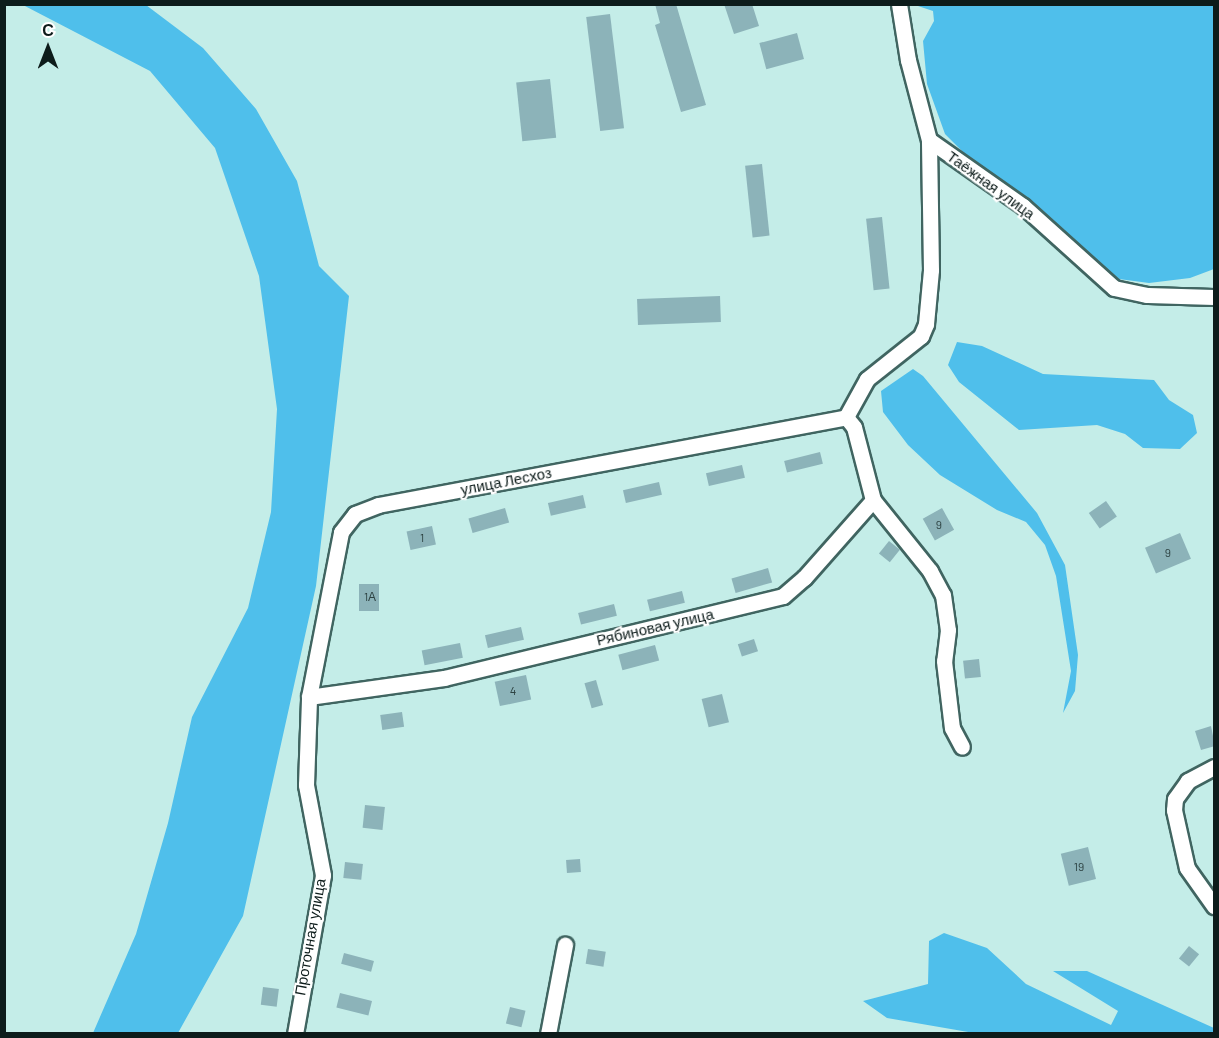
<!DOCTYPE html>
<html>
<head>
<meta charset="utf-8">
<style>
	body { margin:0 }
	#map { position:relative; width:1219px; height:1038px; overflow:hidden; background:#c4ede8; font-family:Barlow,sans-serif }
	div>[style] { position:absolute }
	.water>* { inset:0; background:#4fbfeb }
	.building>* { inset:0; background:#8cb3b9; transform-origin:0 0 }
	.roads { filter:drop-shadow(2px 0 #406561) drop-shadow(-2px 0 #406561) drop-shadow(0 2px #406561) drop-shadow(0 -2px #406561) }
	.minor>* { height:15px; margin:-7.5px; padding:0 7.5px; transform-origin:7.5px; border-radius:7.5px; background:#fff }
	span { translate:-50% -50%; white-space:nowrap; text-align:center; line-height:1.15; -webkit-text-stroke:4.5px #fff; paint-order:stroke }
	.number-label { font-size:12px; color:#2d4242 }
	.number-label span { -webkit-text-stroke-width:0 }
	.street-label { font-size:15px; color:#0d1c1b }
	.frame { position:absolute; inset:0; border:6px solid #0d1c1b; pointer-events:none }
	.north { position:absolute; left:18px; top:18px; width:60px; height:60px; -webkit-text-stroke:4px #fff; paint-order:stroke; rotate:0deg; font-size:16px; font-weight:700; line-height:24px; text-align:center; color:#0d1c1b }
	.north::after { content:''; display:block; margin:auto; width:21px; height:27px; background:#0d1c1b; clip-path:polygon(50% 0,100% 100%,50% 72%,0 100%) }
</style>
</head>
<body>
<div id="map">
	<div class="water">
		<div style="clip-path:polygon(23px 5px,146px 5px,203px 48px,256px 109px,297px 181px,319px 266px,349px 296px,316px 586px,243px 916px,178px 1033px,93px 1033px,136px 934px,168px 823px,192px 717px,248px 608px,271px 512px,277px 409px,259px 276px,215px 148px,150px 71px)"></div>
		<div style="clip-path:polygon(915px 5px,1214px 5px,1214px 269px,1190px 278px,1149px 283px,1119px 279px,1023px 196px,964px 153px,945px 134px,927px 84px,923px 41px,934px 21px,933px 11px)"></div>
		<div style="clip-path:polygon(957px 342px,982px 346px,1043px 374px,1154px 380px,1169px 400px,1193px 415px,1197px 433px,1180px 449px,1143px 448px,1125px 434px,1097px 425px,1019px 430px,959px 382px,948px 365px)"></div>
		<div style="clip-path:polygon(913px 369px,923px 376px,1037px 513px,1065px 565px,1078px 655px,1075px 691px,1063px 713px,1071px 671px,1056px 576px,1045px 545px,1026px 522px,997px 510px,940px 475px,908px 445px,883px 412px,881px 391px)"></div>
		<div style="clip-path:polygon(944px 933px,987px 948px,1026px 984px,1111px 1025px,1118px 1011px,1053px 971px,1087px 971px,1214px 1028px,1214px 1033px,974px 1033px,887px 1018px,863px 1001px,928px 984px,929px 941px)"></div>
	</div>
	<div class="building">
		<div style="clip-path:polygon(655px 4px,676px 4px,706px 105px,681px 112px,655px 25px,660px 23px)"></div>
		<div style="clip-path:polygon(724px 4px,752px 4px,759px 26px,734px 34px)"></div>
		<div style="left:610px;top:14px;width:115px;height:24px;rotate:83deg"></div>
		<div style="left:797px;top:33px;width:27px;height:39px;rotate:75deg"></div>
		<div style="left:550px;top:79px;width:59px;height:34px;rotate:84deg"></div>
		<div style="left:762px;top:164px;width:72px;height:17px;rotate:84deg"></div>
		<div style="left:882px;top:217px;width:72px;height:16px;rotate:84deg"></div>
		<div style="left:720px;top:296px;width:26px;height:83px;rotate:88deg"></div>
		<div style="left:820px;top:452px;width:12px;height:37px;rotate:76deg"></div>
		<div style="left:742px;top:465px;width:13px;height:37px;rotate:77deg"></div>
		<div style="left:659px;top:482px;width:13px;height:37px;rotate:77deg"></div>
		<div style="left:583px;top:495px;width:13px;height:36px;rotate:77deg"></div>
		<div style="left:1106px;top:501px;width:19px;height:21px;rotate:55deg"></div>
		<div style="left:505px;top:508px;width:15px;height:38px;rotate:74deg"></div>
		<div style="left:942px;top:508px;width:25px;height:22px;rotate:61deg"></div>
		<div style="left:432px;top:526px;width:19px;height:26px;rotate:78deg"></div>
		<div style="left:1180px;top:533px;width:28px;height:38px;rotate:67deg"></div>
		<div style="left:889px;top:541px;width:14px;height:16px;rotate:39deg"></div>
		<div style="left:768px;top:568px;width:15px;height:38px;rotate:74deg"></div>
		<div style="left:359px;top:584px;width:20px;height:27px"></div>
		<div style="left:682px;top:591px;width:12px;height:36px;rotate:76deg"></div>
		<div style="left:614px;top:604px;width:12px;height:37px;rotate:76deg"></div>
		<div style="left:521px;top:627px;width:13px;height:37px;rotate:77deg"></div>
		<div style="left:754px;top:639px;width:13px;height:17px;rotate:72deg"></div>
		<div style="left:460px;top:643px;width:15px;height:39px;rotate:79deg"></div>
		<div style="left:655px;top:645px;width:16px;height:38px;rotate:75deg"></div>
		<div style="left:979px;top:659px;width:18px;height:16px;rotate:84deg"></div>
		<div style="left:526px;top:675px;width:25px;height:32px;rotate:78deg"></div>
		<div style="left:596px;top:680px;width:26px;height:12px;rotate:74deg"></div>
		<div style="left:722px;top:694px;width:29px;height:21px;rotate:76deg"></div>
		<div style="left:402px;top:712px;width:15px;height:22px;rotate:82deg"></div>
		<div style="clip-path:polygon(1211px 726px,1215px 746px,1201px 750px,1195px 731px)"></div>
		<div style="left:365px;top:805px;width:20px;height:23px;rotate:6deg"></div>
		<div style="left:1088px;top:847px;width:33px;height:28px;rotate:76deg"></div>
		<div style="left:580px;top:859px;width:13px;height:14px;rotate:86deg"></div>
		<div style="left:345px;top:862px;width:18px;height:16px;rotate:6deg"></div>
		<div style="left:1189px;top:946px;width:13px;height:16px;rotate:39deg"></div>
		<div style="left:588px;top:949px;width:18px;height:15px;rotate:9deg"></div>
		<div style="left:344px;top:953px;width:31px;height:11px;rotate:15deg"></div>
		<div style="left:263px;top:987px;width:16px;height:18px;rotate:7deg"></div>
		<div style="left:340px;top:993px;width:33px;height:15px;rotate:14deg"></div>
		<div style="left:510px;top:1007px;width:16px;height:17px;rotate:14deg"></div>
	</div>
	<div class="roads">
		<div class="minor">
			<div style="left:899px;top:4px;width:57px;rotate:80.9deg"></div>
			<div style="left:908px;top:60px;width:83px;rotate:75.3deg"></div>
			<div style="left:846px;top:417px;width:43px;rotate:-61.1deg"></div>
			<div style="left:867px;top:379px;width:69px;rotate:-38.5deg"></div>
			<div style="left:921px;top:336px;width:13px;rotate:-67deg"></div>
			<div style="left:926px;top:324px;width:54px;rotate:-84.7deg"></div>
			<div style="left:931px;top:270px;width:130px;rotate:-90.9deg"></div>
			<div style="left:929px;top:140px;width:115px;rotate:35.1deg"></div>
			<div style="left:1023px;top:206px;width:122px;rotate:42deg"></div>
			<div style="left:1114px;top:288px;width:34px;rotate:12deg"></div>
			<div style="left:1147px;top:295px;width:67px;rotate:1.7deg"></div>
			<div style="left:873px;top:500px;width:91px;rotate:51.2deg"></div>
			<div style="left:930px;top:571px;width:27px;rotate:62deg"></div>
			<div style="left:943px;top:595px;width:35px;rotate:82deg"></div>
			<div style="left:948px;top:630px;width:31px;rotate:97deg"></div>
			<div style="left:944px;top:661px;width:67px;rotate:83.2deg"></div>
			<div style="left:952px;top:728px;width:21px;rotate:62deg"></div>
			<div style="left:309px;top:697px;width:136px;rotate:-8deg"></div>
			<div style="left:444px;top:678px;width:349px;rotate:-13.6deg"></div>
			<div style="left:783px;top:596px;width:28px;rotate:-41deg"></div>
			<div style="left:804px;top:578px;width:104px;rotate:-48.5deg"></div>
			<div style="left:873px;top:500px;width:75px;rotate:-104.6deg"></div>
			<div style="left:854px;top:427px;width:13px;rotate:-129deg"></div>
			<div style="left:1214px;top:767px;width:30px;rotate:152deg"></div>
			<div style="left:1188px;top:781px;width:22px;rotate:126deg"></div>
			<div style="left:1175px;top:799px;width:11px;rotate:95deg"></div>
			<div style="left:1174px;top:810px;width:59px;rotate:77.4deg"></div>
			<div style="left:1187px;top:868px;width:47px;rotate:54.6deg"></div>
			<div style="left:295px;top:1034px;width:161px;rotate:-80deg"></div>
			<div style="left:323px;top:875px;width:92px;rotate:-100.7deg"></div>
			<div style="left:306px;top:785px;width:88px;rotate:-88deg"></div>
			<div style="left:309px;top:697px;width:168px;rotate:-79deg"></div>
			<div style="left:341px;top:532px;width:23px;rotate:-52deg"></div>
			<div style="left:355px;top:514px;width:25px;rotate:-21deg"></div>
			<div style="left:378px;top:505px;width:476px;rotate:-10.6deg"></div>
			<div style="left:548px;top:1034px;width:91px;rotate:-79.2deg"></div>
		</div>
	</div>
	<div class="number-label">
		<span style="left:939px;top:525px">9</span>
		<span style="left:422px;top:538px">1</span>
		<span style="left:1168px;top:553px">9</span>
		<span style="left:370px;top:597px">1А</span>
		<span style="left:513px;top:691px">4</span>
		<span style="left:1079px;top:867px">19</span>
	</div>
	<div class="street-label">
		<span style="left:991px;top:185px;rotate:36deg">Таёжная улица</span>
		<span style="left:506px;top:481px;rotate:-11deg">улица Лесхоз</span>
		<span style="left:655px;top:627px;rotate:-13deg">Рябиновая улица</span>
		<span style="left:310px;top:937px;rotate:-80deg">Проточная улица</span>
	</div>
	<div class="frame"></div>
	<div class="north">С</div>
</div>
</body>
</html>
